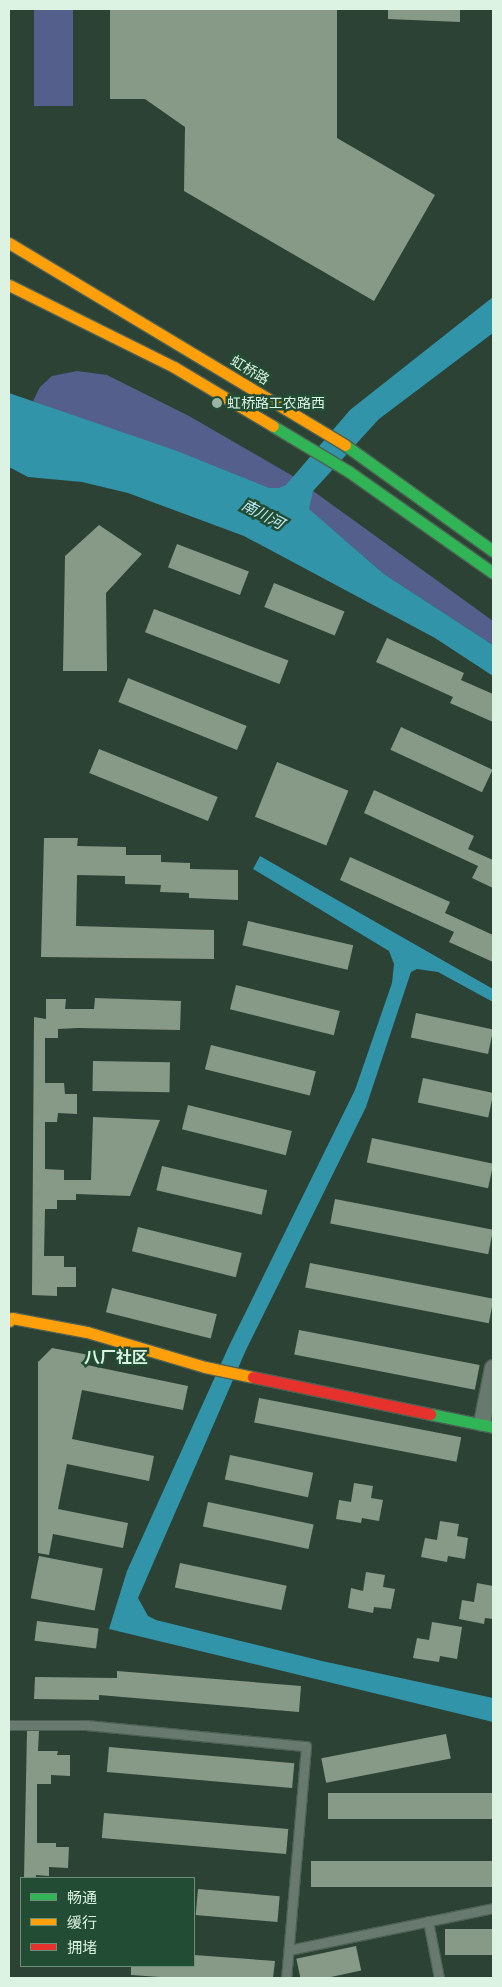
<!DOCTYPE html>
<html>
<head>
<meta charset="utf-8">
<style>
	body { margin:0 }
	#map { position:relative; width:502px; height:1987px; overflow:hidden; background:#2c4235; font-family:"Noto Sans","Noto Sans SC",sans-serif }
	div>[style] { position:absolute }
	.green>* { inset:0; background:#545f8c; transform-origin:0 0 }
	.water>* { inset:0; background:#3194a9 }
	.building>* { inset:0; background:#879a88; transform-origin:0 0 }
	.roads { filter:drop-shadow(1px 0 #4c6053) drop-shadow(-1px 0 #4c6053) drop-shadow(0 1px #4c6053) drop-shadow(0 -1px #4c6053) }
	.lane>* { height:9px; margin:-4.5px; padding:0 4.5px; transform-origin:4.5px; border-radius:4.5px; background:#687a70 }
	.street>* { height:16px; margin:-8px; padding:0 8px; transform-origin:8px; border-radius:8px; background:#687a70 }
	.fast>* { height:11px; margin:-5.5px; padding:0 5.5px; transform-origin:5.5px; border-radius:5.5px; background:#30b455 }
	.slow>* { height:11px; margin:-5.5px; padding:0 5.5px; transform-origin:5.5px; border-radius:5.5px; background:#ff9f0a }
	.jam>* { height:11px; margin:-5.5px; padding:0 5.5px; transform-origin:5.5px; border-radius:5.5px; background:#e5322d }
	.dots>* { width:14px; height:14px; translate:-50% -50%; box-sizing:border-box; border:2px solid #224c33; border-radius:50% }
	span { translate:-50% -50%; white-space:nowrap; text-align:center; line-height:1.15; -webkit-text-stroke:5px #224c33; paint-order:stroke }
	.street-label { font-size:14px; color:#dcf3e3 }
	.poi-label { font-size:14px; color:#dcf3e3 }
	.left { translate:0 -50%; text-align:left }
	.water-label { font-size:15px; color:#bdedf9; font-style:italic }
	.quarter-label { font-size:16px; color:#dcf3e3; font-weight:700 }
	.frame { position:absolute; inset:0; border:10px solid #dcf3e3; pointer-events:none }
	.legend { position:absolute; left:20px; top:1877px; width:175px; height:90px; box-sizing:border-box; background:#224c33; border:1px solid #6c8f79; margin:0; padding:6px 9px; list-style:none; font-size:15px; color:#dcf3e3 }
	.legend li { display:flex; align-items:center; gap:10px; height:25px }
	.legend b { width:25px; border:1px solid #6c8f79 }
</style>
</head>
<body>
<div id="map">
	<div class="green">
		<div style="left:34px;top:9px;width:39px;height:97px"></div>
		<div style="clip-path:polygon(77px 371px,107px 375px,189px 416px,291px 475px,493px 621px,493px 645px,384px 574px,326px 524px,33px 401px,40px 387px,52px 376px)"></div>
	</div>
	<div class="water">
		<div style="clip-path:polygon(493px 297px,493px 333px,379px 419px,313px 491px,309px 509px,384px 574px,493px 645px,493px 676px,435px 638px,244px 536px,128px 493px,82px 482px,28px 477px,9px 467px,9px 393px,177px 451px,269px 488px,279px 488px,286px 485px,350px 410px)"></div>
		<div style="clip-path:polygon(260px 856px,493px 989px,493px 1002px,438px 972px,417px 969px,411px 972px,366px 1107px,246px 1350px,138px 1598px,148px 1616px,156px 1620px,322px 1661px,493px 1698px,493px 1722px,109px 1629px,127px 1571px,229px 1346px,355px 1090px,392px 983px,394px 964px,389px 951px,253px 869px)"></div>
	</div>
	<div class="building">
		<div style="clip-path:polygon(110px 9px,337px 9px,337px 138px,435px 195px,374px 301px,184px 191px,185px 127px,145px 99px,110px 99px)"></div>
		<div style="clip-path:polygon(388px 9px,460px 9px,460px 22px,388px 19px)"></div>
		<div style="clip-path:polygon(99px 525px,142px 554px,106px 593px,107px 671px,63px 671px,65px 556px)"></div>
		<div style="left:177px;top:544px;width:77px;height:25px;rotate:21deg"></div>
		<div style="left:274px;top:583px;width:76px;height:26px;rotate:22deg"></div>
		<div style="left:154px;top:609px;width:144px;height:25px;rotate:21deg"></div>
		<div style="clip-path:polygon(387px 638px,464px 673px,461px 680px,493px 694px,493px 722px,450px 703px,453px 697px,376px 662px)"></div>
		<div style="left:128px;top:678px;width:128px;height:26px;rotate:22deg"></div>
		<div style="left:401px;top:727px;width:101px;height:25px;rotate:25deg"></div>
		<div style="left:99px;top:749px;width:128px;height:26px;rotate:22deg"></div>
		<div style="left:277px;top:762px;width:77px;height:59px;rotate:22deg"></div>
		<div style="clip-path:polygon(374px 790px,474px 836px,468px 849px,493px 860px,493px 888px,472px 878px,478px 866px,364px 813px)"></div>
		<div style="clip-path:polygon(44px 838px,78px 838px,77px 846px,126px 847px,126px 855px,161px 855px,161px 862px,190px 863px,190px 869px,238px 870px,238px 900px,189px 898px,189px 893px,160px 892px,161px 885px,125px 884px,125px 876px,77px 875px,76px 926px,214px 930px,214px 959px,41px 957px)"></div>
		<div style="clip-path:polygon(350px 857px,450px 902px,445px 913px,493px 935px,493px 962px,449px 942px,454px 932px,340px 880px)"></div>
		<div style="left:248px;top:921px;width:108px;height:25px;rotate:13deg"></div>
		<div style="left:236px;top:985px;width:107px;height:25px;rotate:14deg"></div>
		<div style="clip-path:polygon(95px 998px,181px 1001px,180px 1030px,78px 1028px,58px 1029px,58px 1038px,45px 1038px,45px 1083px,64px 1083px,65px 1094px,77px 1094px,77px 1114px,58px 1113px,57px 1122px,45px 1122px,45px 1169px,64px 1170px,64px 1180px,91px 1180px,93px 1117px,160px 1120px,130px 1196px,76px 1194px,76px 1200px,57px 1200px,57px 1209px,45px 1209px,44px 1256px,64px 1256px,64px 1267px,76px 1267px,76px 1287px,57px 1287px,57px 1296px,32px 1295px,34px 1017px,46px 1019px,46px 999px,66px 999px,65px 1009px,94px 1009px)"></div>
		<div style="left:416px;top:1013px;width:79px;height:25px;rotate:12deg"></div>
		<div style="left:211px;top:1045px;width:108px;height:25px;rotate:14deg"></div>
		<div style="left:93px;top:1061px;width:77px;height:30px;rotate:1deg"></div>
		<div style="left:423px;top:1078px;width:72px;height:25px;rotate:12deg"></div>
		<div style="left:188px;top:1105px;width:107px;height:25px;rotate:14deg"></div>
		<div style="left:372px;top:1138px;width:124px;height:25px;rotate:12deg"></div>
		<div style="left:162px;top:1166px;width:108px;height:25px;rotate:13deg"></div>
		<div style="left:335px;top:1199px;width:161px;height:25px;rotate:11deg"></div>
		<div style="left:138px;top:1227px;width:107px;height:25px;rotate:14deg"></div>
		<div style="left:310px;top:1263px;width:187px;height:25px;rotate:11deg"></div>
		<div style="left:112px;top:1288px;width:108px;height:25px;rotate:14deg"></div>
		<div style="left:299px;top:1330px;width:184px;height:25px;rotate:11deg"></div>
		<div style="clip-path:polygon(52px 1348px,89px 1355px,87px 1365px,188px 1386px,183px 1410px,82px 1390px,72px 1439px,154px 1456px,149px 1481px,67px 1464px,58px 1509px,128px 1523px,123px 1548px,53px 1534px,49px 1555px,38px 1553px,38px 1362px)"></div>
		<div style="left:259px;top:1398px;width:206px;height:25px;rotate:11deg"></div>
		<div style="left:230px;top:1455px;width:85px;height:25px;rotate:12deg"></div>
		<div style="clip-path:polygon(354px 1483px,373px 1486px,371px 1498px,383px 1500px,379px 1521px,362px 1518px,361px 1523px,336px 1519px,339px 1500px,351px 1502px)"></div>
		<div style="left:208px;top:1502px;width:108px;height:25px;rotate:12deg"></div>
		<div style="clip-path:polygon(440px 1521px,459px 1524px,457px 1536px,468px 1538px,465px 1559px,448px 1556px,447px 1562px,421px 1557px,425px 1538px,437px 1540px)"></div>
		<div style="left:39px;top:1556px;width:65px;height:43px;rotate:11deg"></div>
		<div style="left:180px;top:1563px;width:109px;height:25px;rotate:12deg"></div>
		<div style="clip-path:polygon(366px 1572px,385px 1575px,383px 1587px,395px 1589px,391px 1609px,374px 1607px,373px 1613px,348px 1608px,351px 1588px,363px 1591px)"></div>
		<div style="clip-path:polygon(477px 1583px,493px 1586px,493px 1619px,485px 1618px,484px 1624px,459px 1619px,462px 1600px,474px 1602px)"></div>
		<div style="left:37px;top:1621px;width:62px;height:20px;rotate:7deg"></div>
		<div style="clip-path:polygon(432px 1622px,462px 1627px,457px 1659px,440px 1656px,439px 1662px,413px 1658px,417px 1638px,429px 1640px)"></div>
		<div style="clip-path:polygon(117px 1671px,301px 1686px,299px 1712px,99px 1695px,99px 1700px,34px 1699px,35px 1677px,117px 1678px)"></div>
		<div style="clip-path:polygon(27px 1731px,39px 1731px,38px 1751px,58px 1751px,57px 1755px,70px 1755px,70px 1776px,51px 1775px,51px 1784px,37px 1784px,37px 1843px,56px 1843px,56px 1847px,69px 1847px,68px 1868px,49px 1867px,49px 1876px,36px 1875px,36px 1878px,24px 1878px)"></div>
		<div style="left:446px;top:1734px;width:25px;height:127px;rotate:79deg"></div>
		<div style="left:109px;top:1747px;width:186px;height:25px;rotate:5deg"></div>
		<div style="left:493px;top:1793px;width:26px;height:165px;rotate:90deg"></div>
		<div style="left:104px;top:1813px;width:185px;height:25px;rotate:5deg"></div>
		<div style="left:493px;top:1861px;width:26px;height:182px;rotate:90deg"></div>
		<div style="left:198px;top:1889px;width:82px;height:26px;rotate:5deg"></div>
		<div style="left:493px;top:1929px;width:26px;height:48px;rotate:90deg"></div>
		<div style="left:356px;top:1946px;width:25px;height:61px;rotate:78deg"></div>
		<div style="clip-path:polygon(194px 1955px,275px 1961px,273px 1978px,174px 1978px,131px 1975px,131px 1966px,194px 1966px)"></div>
	</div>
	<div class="roads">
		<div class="lane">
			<div style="left:9px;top:1725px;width:77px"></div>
			<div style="left:86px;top:1725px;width:221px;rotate:5.5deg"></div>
			<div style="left:306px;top:1746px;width:233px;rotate:94.9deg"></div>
			<div style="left:428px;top:1921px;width:58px;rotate:79.1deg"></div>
			<div style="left:289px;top:1950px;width:208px;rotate:-11.6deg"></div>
		</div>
		<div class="street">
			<div style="left:482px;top:1423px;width:56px;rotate:-78.7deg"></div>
		</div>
		<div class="fast">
			<div style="left:273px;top:426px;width:87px;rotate:31deg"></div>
			<div style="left:348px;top:471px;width:177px;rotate:35.1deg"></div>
			<div style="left:345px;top:445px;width:182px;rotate:35.6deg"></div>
			<div style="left:430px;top:1414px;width:64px;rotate:11.7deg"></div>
		</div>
		<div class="slow">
			<div style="left:9px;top:243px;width:392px;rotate:31deg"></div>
			<div style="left:9px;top:285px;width:184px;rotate:26.4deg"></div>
			<div style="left:174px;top:367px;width:115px;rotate:30.8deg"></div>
			<div style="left:9px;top:1321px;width:4px;rotate:-45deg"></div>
			<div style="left:12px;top:1318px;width:76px;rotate:10.6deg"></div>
			<div style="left:87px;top:1332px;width:123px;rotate:16.5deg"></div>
			<div style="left:205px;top:1367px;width:49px;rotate:11.8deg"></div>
		</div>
		<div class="jam">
			<div style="left:253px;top:1377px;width:181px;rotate:11.8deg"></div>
		</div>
	</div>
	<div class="dots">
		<div style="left:217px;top:403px;background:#9eb5a6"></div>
	</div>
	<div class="street-label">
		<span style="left:250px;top:370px;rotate:31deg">虹桥路</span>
	</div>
	<div class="poi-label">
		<span class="left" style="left:227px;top:403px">虹桥路工农路西</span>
	</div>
	<div class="water-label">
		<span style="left:263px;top:514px;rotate:28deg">南川河</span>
	</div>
	<div class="quarter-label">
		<span style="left:116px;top:1357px">八厂社区</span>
	</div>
	<div class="frame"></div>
	<ul class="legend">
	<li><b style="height:6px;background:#30b455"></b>畅通</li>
	<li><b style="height:6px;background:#ff9f0a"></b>缓行</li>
	<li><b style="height:6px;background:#e5322d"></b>拥堵</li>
	</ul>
</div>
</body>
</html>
